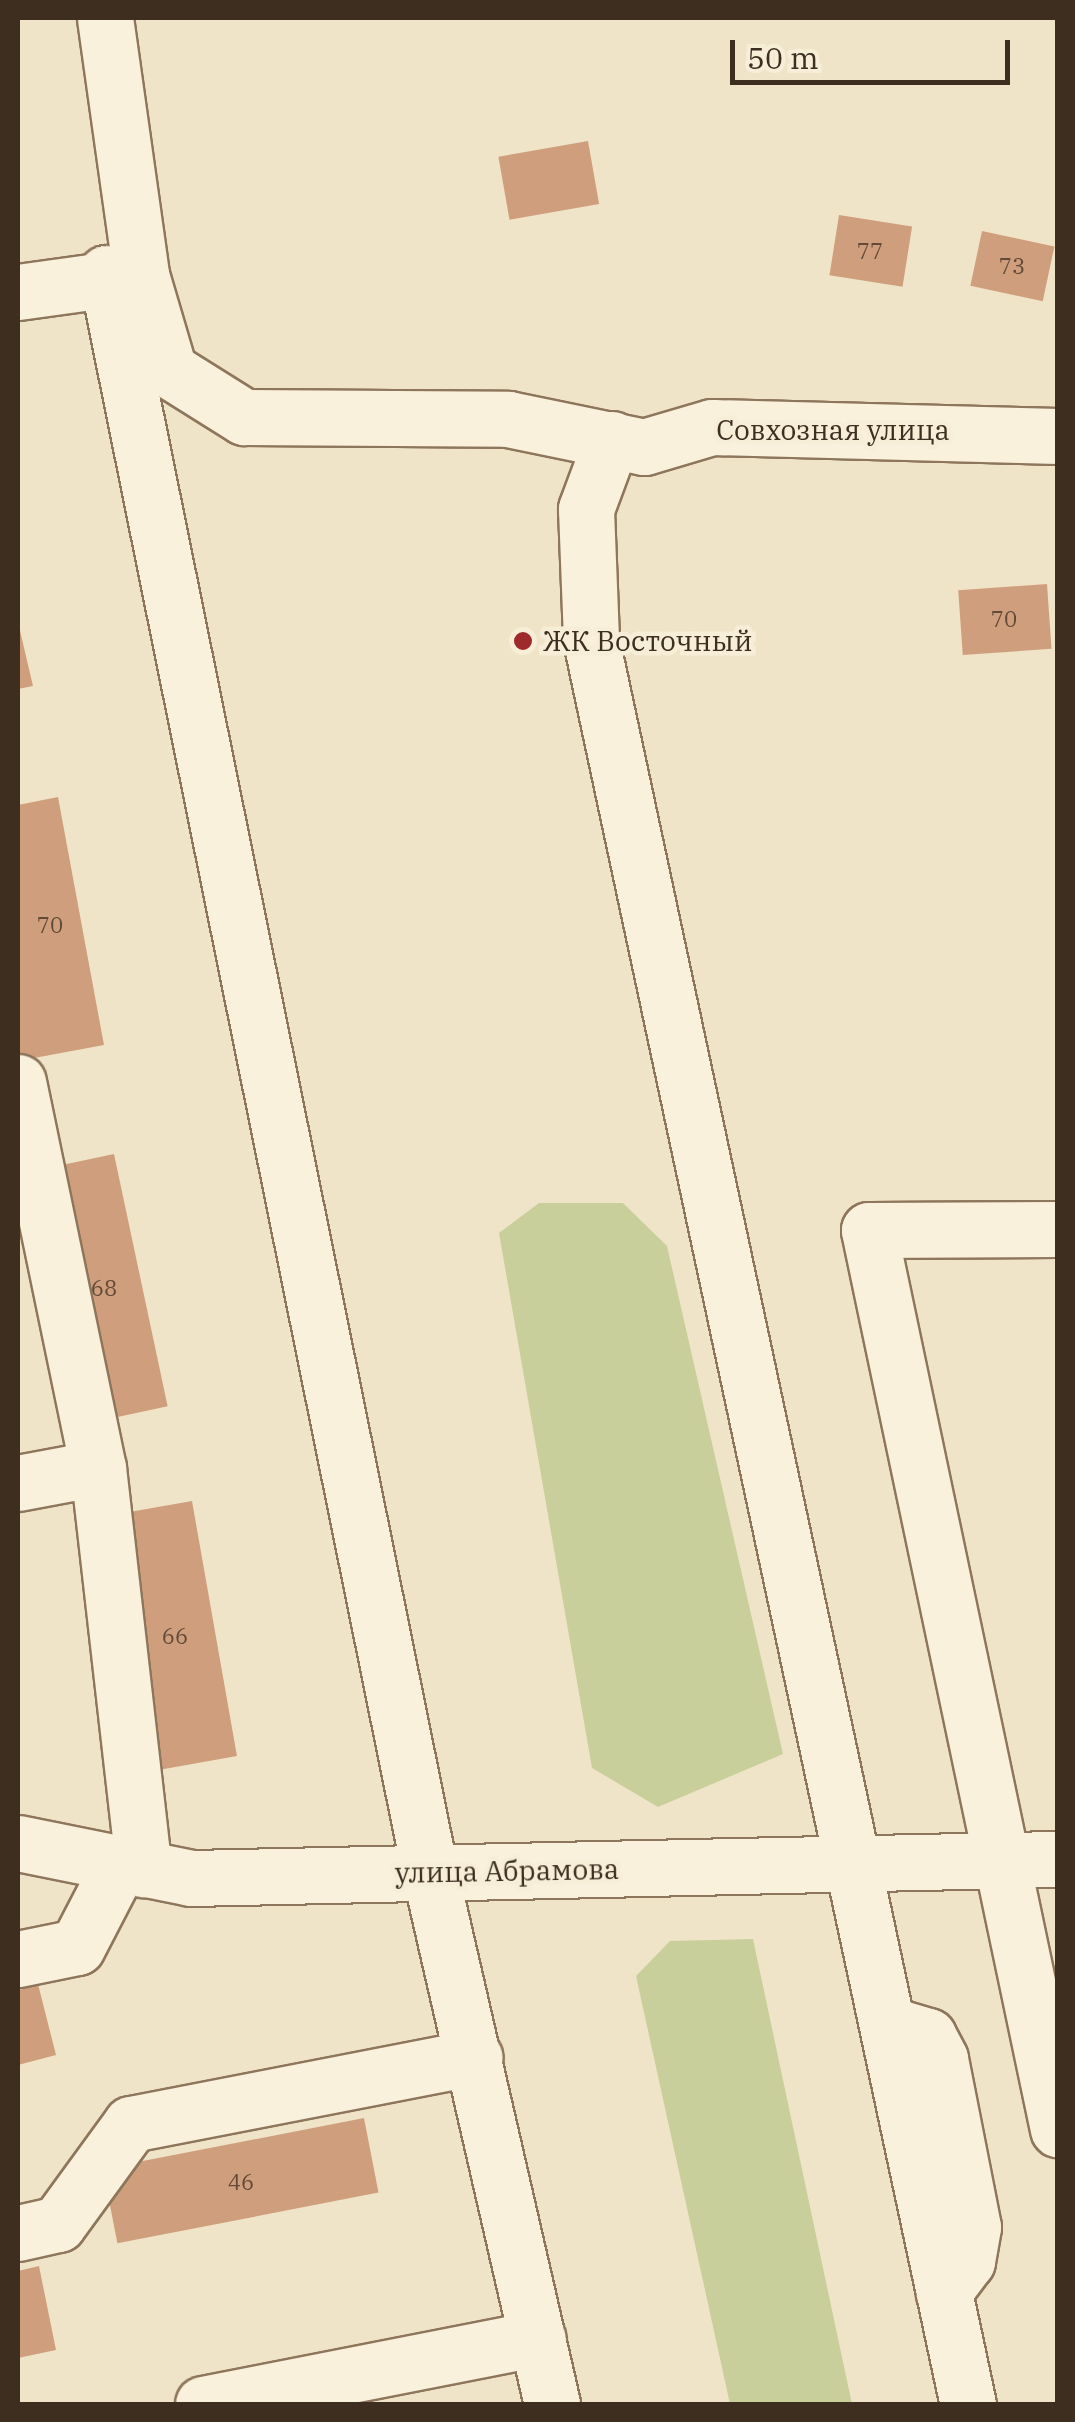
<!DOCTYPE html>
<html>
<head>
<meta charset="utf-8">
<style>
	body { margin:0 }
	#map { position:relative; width:1075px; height:2422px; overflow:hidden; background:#f0e4c8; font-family:"IBM Plex Serif",serif }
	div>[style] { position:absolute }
	.green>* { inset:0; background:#c9cf9b }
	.building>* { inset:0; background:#cf9f7d; transform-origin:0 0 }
	.roads { filter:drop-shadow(2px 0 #8d765c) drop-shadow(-2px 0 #8d765c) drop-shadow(0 2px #8d765c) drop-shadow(0 -2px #8d765c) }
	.minor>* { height:55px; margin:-27.5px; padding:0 27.5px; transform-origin:27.5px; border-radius:27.5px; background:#faf1dc }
	.dots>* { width:28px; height:28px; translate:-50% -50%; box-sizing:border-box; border:5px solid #f7eed8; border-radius:50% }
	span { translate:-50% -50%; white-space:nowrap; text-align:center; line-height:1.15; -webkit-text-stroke:9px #f7eed8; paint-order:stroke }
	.number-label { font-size:22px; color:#624a37 }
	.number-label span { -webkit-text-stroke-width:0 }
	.street-label { font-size:28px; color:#3d2e20 }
	.poi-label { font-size:28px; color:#3d2e20 }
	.left { translate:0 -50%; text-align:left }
	.frame { position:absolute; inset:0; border:20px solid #3d2e20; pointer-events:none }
	.scale { position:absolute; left:730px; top:40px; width:280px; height:45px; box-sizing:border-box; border:5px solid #3d2e20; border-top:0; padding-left:12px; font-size:30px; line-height:35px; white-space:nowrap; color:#3d2e20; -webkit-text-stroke:8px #f7eed8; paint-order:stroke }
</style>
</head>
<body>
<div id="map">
	<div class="green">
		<div style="clip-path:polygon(539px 1203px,623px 1203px,667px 1246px,783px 1754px,658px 1807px,592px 1768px,499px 1233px)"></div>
		<div style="clip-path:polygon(753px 1939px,852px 2404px,730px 2404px,636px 1976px,670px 1941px)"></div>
	</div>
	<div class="building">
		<div style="left:588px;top:141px;width:64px;height:91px;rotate:80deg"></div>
		<div style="left:839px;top:215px;width:74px;height:61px;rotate:9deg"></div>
		<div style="left:982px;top:231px;width:74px;height:56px;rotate:12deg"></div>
		<div style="left:1047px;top:584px;width:65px;height:89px;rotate:86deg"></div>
		<div style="clip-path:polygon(18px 622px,33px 686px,18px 689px)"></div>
		<div style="clip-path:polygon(58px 797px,104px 1045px,18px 1061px,18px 805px)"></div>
		<div style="left:114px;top:1154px;width:258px;height:75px;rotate:78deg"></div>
		<div style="left:192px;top:1501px;width:259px;height:81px;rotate:80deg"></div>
		<div style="clip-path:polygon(38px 1984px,56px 2055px,18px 2065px,18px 1990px)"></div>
		<div style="left:364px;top:2118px;width:76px;height:266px;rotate:79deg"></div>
		<div style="clip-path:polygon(39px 2266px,56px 2350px,18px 2358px,18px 2271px)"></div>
	</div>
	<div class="roads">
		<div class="minor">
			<div style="left:105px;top:18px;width:260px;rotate:82deg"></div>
			<div style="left:106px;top:273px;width:1632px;rotate:78.55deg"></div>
			<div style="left:430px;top:1873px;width:545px;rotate:77.06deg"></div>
			<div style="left:18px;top:292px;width:124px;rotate:-7.9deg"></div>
			<div style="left:141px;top:275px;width:99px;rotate:73.6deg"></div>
			<div style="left:169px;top:370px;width:89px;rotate:32.1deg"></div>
			<div style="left:244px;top:417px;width:264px;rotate:0.4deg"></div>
			<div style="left:508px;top:419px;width:139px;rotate:11.6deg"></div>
			<div style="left:644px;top:447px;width:71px;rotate:-16.4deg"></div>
			<div style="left:712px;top:427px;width:346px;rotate:1.5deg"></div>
			<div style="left:612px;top:439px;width:75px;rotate:110.4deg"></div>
			<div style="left:586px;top:509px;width:131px;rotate:87.8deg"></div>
			<div style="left:591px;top:640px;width:1804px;rotate:77.94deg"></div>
			<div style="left:18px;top:1082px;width:394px;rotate:78.3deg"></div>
			<div style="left:98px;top:1468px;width:404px;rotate:83.5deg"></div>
			<div style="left:1058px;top:1229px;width:189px;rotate:179.7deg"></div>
			<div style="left:869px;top:1230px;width:919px;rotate:78.13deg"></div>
			<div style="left:18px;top:1483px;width:81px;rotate:-10.6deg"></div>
			<div style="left:18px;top:1843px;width:177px;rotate:11.4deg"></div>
			<div style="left:191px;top:1878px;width:867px;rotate:-1.26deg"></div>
			<div style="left:18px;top:1959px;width:60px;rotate:-11.5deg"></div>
			<div style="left:77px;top:1947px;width:93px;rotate:-62.6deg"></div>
			<div style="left:887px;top:2024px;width:43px;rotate:16.3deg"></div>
			<div style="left:928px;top:2036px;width:26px;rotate:62deg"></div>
			<div style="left:940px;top:2059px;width:171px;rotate:78.9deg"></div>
			<div style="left:973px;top:2227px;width:35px;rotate:100deg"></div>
			<div style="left:967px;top:2261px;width:39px;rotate:127deg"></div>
			<div style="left:18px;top:2233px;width:41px;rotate:-12.7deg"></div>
			<div style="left:58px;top:2224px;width:124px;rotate:-53.9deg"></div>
			<div style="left:131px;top:2124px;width:350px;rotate:-11deg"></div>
			<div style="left:203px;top:2404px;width:341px;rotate:-11.1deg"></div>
		</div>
	</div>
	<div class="dots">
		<div style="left:523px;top:641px;background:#9e2a2b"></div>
	</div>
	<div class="number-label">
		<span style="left:870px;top:251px">77</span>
		<span style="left:1012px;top:266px">73</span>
		<span style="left:1004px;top:619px">70</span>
		<span style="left:50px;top:925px">70</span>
		<span style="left:104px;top:1288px">68</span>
		<span style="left:175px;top:1636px">66</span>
		<span style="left:241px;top:2182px">46</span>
	</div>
	<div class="street-label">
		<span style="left:833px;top:430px">Совхозная улица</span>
		<span style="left:507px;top:1871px;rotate:-1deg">улица Абрамова</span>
	</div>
	<div class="poi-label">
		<span class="left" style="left:543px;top:641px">ЖК Восточный</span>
	</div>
	<div class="frame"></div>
	<div class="scale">50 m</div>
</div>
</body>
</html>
